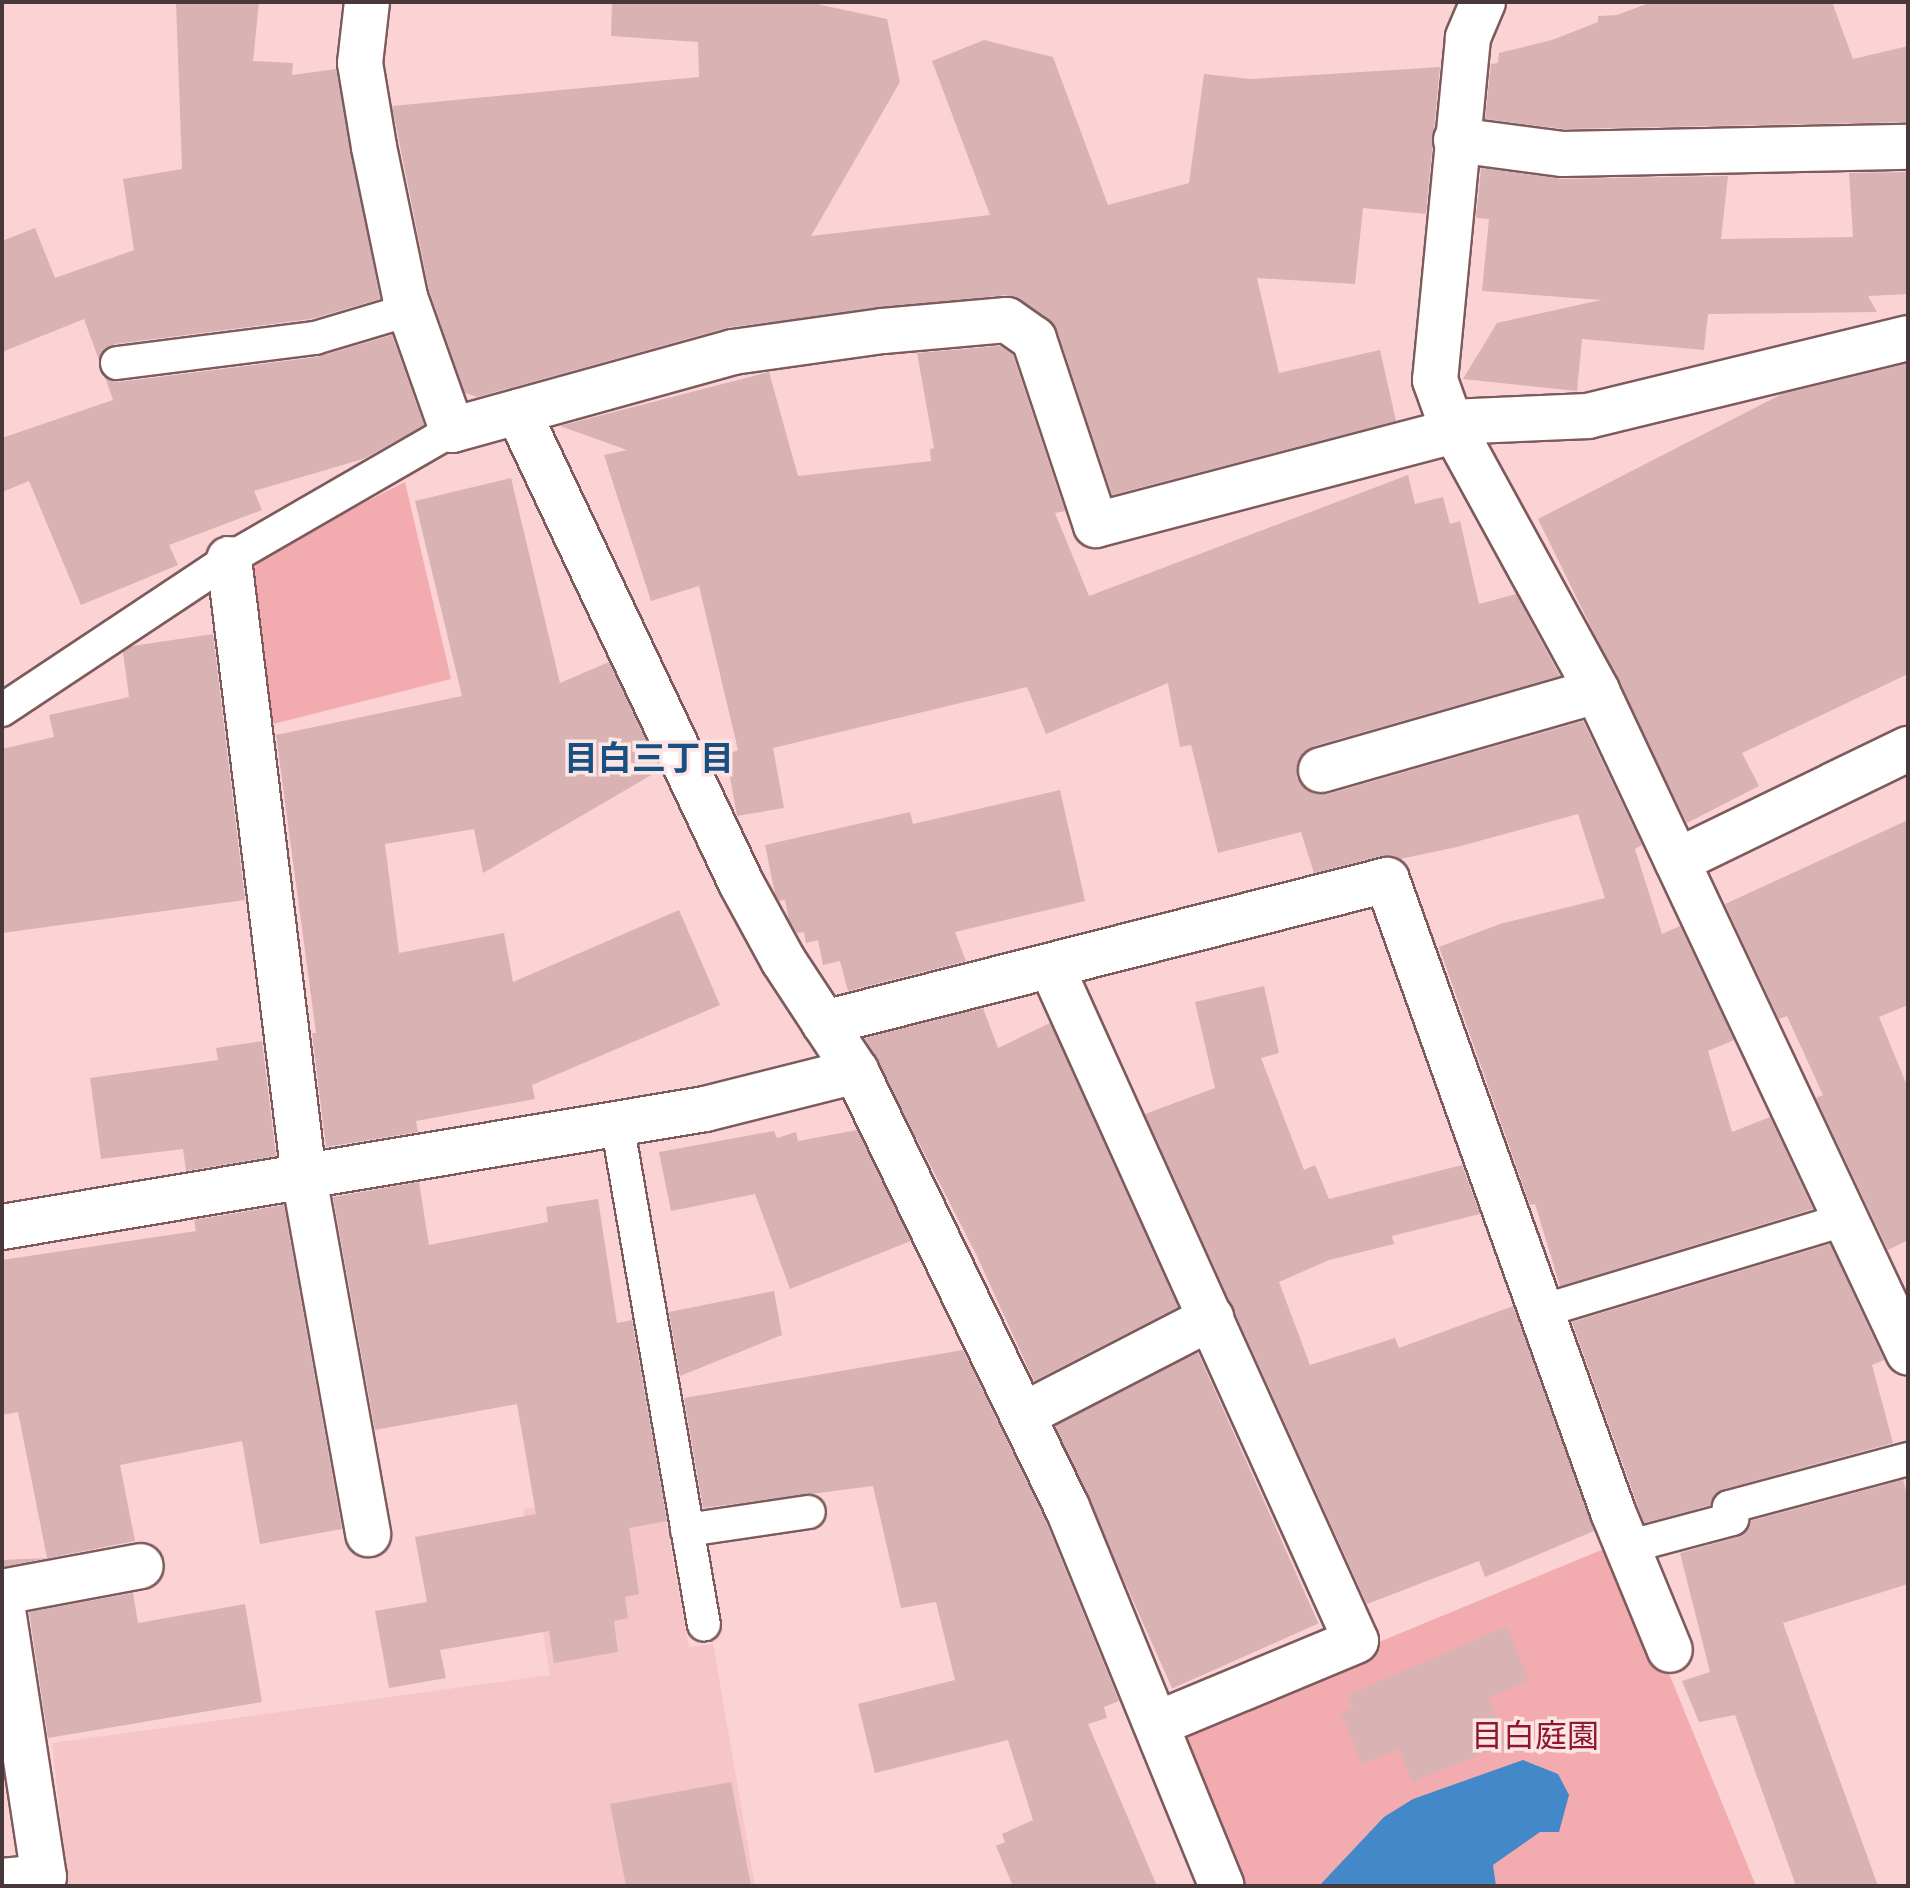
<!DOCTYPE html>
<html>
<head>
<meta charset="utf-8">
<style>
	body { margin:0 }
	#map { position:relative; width:1910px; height:1888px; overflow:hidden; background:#fbd3d4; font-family:"Alegreya Sans","Noto Sans JP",sans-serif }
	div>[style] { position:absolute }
	.built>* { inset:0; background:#f5c5c7 }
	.green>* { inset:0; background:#f2abae }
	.water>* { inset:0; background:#4388c8 }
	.building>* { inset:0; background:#d9b2b3; transform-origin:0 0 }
	.roads { filter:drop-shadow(2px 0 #7d5b5c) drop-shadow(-2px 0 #7d5b5c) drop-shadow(0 2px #7d5b5c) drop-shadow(0 -2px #7d5b5c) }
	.lane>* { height:32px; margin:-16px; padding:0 16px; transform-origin:16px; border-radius:16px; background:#fff }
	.street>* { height:44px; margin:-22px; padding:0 22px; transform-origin:22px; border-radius:22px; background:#fff }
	span { translate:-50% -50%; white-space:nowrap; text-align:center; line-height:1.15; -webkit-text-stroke:7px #fee5e5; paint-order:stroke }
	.park-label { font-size:32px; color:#8d1830 }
	.neighbourhood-label { font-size:34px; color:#175081; font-weight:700 }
	.frame { position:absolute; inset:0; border:4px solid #483839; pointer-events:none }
</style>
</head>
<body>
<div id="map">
	<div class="built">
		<div style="clip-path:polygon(660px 1491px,689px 1647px,713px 1644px,755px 1886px,47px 1886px,68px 1882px,52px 1743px,550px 1675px,523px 1509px)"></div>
	</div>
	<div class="green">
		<div style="clip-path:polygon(405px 482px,451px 679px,273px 724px,245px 563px)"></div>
		<div style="clip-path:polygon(1616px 1544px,1756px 1886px,1232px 1886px,1168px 1729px)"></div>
	</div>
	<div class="water">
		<div style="clip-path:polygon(1523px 1760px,1558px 1774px,1569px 1795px,1559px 1832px,1540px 1832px,1493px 1865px,1496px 1886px,1319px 1886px,1384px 1817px,1413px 1799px)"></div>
	</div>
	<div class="building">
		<div style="clip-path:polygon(176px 2px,259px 2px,253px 61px,293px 63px,292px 75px,336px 69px,380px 299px,311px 319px,115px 344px,99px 360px,84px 319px,2px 352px,2px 241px,35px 228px,55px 278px,134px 250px,123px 179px,182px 169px)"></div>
		<div style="clip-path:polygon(612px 2px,807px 2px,887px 19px,900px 82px,811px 236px,990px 215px,932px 61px,984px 40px,1053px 57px,1108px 205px,1189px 183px,1204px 74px,1251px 79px,1440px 67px,1426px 214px,1363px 208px,1355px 284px,1257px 278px,1279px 373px,1380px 350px,1396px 421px,1112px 495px,1057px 330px,1021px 300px,1005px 295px,730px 327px,477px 397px,465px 393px,429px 290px,392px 106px,699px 77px,698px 42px,611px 36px)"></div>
		<div style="clip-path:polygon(1652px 2px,1832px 2px,1853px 59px,1908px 46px,1908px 122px,1564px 129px,1485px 119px,1491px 64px,1498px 63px,1499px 53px,1552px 40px,1598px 22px,1598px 16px,1617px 15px)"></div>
		<div style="clip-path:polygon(1481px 168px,1563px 179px,1728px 176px,1721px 239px,1853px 237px,1849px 173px,1908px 172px,1908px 294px,1868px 296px,1877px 312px,1708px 314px,1704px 350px,1582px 339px,1577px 391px,1463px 379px,1497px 323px,1601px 300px,1482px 291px,1489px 219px,1476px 218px)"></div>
		<div style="clip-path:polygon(392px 335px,424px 425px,363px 459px,254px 491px,262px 510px,169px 545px,178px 565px,81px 605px,29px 481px,2px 492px,2px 438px,113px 400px,105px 377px,119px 382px,317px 357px)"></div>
		<div style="clip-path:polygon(1000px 346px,1013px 355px,1065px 511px,1055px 513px,1089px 596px,1408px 475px,1415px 504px,1443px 497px,1450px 524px,1460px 521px,1479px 604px,1516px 594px,1560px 676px,1314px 746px,1297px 763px,1297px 778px,1314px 794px,1328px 794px,1583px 721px,1642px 845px,1635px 849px,1662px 934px,1680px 926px,1734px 1040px,1708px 1051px,1732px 1132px,1770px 1117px,1813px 1209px,1560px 1286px,1535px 1204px,1530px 1205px,1439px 947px,1500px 924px,1605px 898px,1578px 814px,1457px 847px,1400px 859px,1381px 856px,1314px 873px,1301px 832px,1218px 853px,1191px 745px,1180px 747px,1168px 683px,1046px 734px,1027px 687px,773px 748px,784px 808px,737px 816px,726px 755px,738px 750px,699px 586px,651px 601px,604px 455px,627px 450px,560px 426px,769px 372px,798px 476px,931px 461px,930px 449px,934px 448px,917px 353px)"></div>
		<div style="clip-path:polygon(1906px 364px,1908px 674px,1742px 753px,1759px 786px,1687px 823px,1538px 519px,1782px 394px)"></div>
		<div style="clip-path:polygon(511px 478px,560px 683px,609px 662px,660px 770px,483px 873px,474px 829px,385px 844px,399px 953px,504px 933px,513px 982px,679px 910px,720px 1005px,532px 1085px,535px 1099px,416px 1121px,418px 1132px,326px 1147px,312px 1033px,316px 1033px,276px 735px,462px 696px,415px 501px)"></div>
		<div style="clip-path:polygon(213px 634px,245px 900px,2px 933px,2px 749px,54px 737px,49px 715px,129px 697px,123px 652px,132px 646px)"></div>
		<div style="clip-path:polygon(1060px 790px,1085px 901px,955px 932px,966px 961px,848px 991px,840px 961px,823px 965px,818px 940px,806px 943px,804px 932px,797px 933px,789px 920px,785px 900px,779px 901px,775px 894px,765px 845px,910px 812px,913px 824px)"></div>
		<div style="clip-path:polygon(1908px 820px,1908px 1005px,1879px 1017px,1908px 1088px,1908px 1240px,1888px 1250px,1816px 1098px,1823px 1095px,1787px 1016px,1779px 1019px,1725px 904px)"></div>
		<div style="clip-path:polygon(1264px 986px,1279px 1053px,1261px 1058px,1304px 1170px,1315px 1165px,1329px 1199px,1462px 1165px,1480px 1214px,1392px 1236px,1394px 1244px,1329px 1260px,1279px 1282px,1310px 1365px,1395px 1338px,1399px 1348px,1513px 1306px,1594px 1531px,1485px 1577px,1479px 1561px,1367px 1604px,1145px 1114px,1215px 1088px,1195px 1002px)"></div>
		<div style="clip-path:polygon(983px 1008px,998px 1048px,1050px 1023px,1178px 1307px,1034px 1381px,977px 1256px,865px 1038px)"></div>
		<div style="clip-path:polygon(262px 1041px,276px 1156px,186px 1171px,183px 1149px,101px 1159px,90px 1078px,218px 1060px,216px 1048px)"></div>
		<div style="clip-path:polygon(857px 1130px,911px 1241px,790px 1289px,755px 1194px,671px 1211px,659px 1152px,774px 1131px,777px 1138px,796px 1132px,798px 1141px)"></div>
		<div style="clip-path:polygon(419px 1182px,429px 1245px,548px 1222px,546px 1207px,598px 1199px,617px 1323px,632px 1320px,667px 1521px,629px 1528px,639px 1594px,625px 1597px,628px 1618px,614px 1621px,618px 1652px,554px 1663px,549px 1631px,440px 1650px,446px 1678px,389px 1688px,375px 1611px,427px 1602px,415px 1537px,536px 1514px,517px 1404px,375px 1430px,333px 1197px)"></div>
		<div style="clip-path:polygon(284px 1205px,342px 1529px,260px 1544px,242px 1441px,120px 1465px,135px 1541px,2px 1567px,2px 1560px,47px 1558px,18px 1412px,2px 1415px,2px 1260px,196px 1231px,194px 1220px)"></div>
		<div style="clip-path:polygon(1830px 1244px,1884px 1360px,1872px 1365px,1893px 1443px,1724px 1489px,1711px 1505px,1644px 1523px,1572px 1322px)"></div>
		<div style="clip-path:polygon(774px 1291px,782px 1335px,680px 1376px,669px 1312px)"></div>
		<div style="clip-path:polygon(963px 1350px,1044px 1517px,1119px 1701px,1104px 1707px,1107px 1718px,1088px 1724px,1157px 1886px,1013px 1886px,996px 1846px,1005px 1842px,1002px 1834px,1033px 1820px,1008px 1740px,875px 1773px,858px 1704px,955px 1680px,936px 1602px,901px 1608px,873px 1486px,703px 1508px,684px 1398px)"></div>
		<div style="left:1198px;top:1353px;width:296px;height:160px;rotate:66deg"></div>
		<div style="clip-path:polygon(1903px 1480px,1908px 1498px,1908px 1584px,1783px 1623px,1878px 1886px,1796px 1886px,1735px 1715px,1699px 1722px,1682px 1681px,1710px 1672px,1680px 1553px,1738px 1537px,1750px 1521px)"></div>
		<div style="clip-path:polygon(133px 1593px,138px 1623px,245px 1604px,262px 1702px,48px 1738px,29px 1612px)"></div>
		<div style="clip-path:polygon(1507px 1626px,1529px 1680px,1488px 1698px,1506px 1744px,1412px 1782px,1399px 1749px,1362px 1764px,1341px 1713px,1353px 1709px,1348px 1695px)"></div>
		<div style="clip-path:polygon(731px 1782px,751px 1886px,626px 1886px,610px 1804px)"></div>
	</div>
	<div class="roads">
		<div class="lane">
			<div style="left:117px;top:363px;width:200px;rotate:-7.2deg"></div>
			<div style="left:315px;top:338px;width:98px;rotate:-16.6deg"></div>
			<div style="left:2px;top:710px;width:273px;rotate:-33.6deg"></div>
			<div style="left:229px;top:559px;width:258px;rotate:-30deg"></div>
			<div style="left:617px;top:1123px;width:509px;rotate:80.17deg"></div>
			<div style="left:1542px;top:1311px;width:314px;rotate:-16.8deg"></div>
			<div style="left:687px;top:1530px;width:123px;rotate:-8.4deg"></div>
			<div style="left:1627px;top:1547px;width:109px;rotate:-14.9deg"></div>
			<div style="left:1732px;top:1519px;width:12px;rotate:-104deg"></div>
			<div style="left:1729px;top:1507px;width:185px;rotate:-15deg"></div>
		</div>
		<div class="street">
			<div style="left:367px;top:2px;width:61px;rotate:96.5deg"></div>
			<div style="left:360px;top:63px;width:85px;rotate:80.5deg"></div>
			<div style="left:374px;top:147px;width:153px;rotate:78.3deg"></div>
			<div style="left:405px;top:297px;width:141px;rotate:70.5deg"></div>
			<div style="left:452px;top:430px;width:292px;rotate:-15.5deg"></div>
			<div style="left:733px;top:352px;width:151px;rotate:-8deg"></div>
			<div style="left:883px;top:331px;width:124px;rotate:-5.1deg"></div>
			<div style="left:1007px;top:320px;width:33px;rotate:35deg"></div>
			<div style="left:1034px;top:339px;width:196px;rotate:71.6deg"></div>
			<div style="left:1096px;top:525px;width:371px;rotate:-14.7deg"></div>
			<div style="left:1483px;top:2px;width:39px;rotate:113deg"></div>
			<div style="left:1468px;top:38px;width:344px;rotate:95.5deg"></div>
			<div style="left:1435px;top:380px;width:45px;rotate:70.3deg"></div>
			<div style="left:1450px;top:422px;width:307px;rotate:61.3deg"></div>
			<div style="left:1597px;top:691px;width:731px;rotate:64.8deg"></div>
			<div style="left:1456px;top:140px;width:108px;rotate:7.5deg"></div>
			<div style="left:1563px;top:154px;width:345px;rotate:-1.2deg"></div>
			<div style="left:518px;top:412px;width:521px;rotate:64.66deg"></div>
			<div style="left:741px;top:883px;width:88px;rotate:61.4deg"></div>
			<div style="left:783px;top:960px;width:133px;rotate:56.7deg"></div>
			<div style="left:856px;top:1071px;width:484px;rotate:64.2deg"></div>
			<div style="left:1067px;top:1507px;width:409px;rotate:67.8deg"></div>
			<div style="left:1450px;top:422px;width:138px;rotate:-2.5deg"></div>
			<div style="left:1588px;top:416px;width:329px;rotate:-13.7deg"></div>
			<div style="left:229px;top:559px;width:623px;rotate:83.08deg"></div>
			<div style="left:304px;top:1177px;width:363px;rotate:79.8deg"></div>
			<div style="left:1321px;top:770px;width:287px;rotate:-16deg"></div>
			<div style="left:1677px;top:861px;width:257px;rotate:-25.9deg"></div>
			<div style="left:1052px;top:968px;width:738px;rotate:65.69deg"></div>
			<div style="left:1356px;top:1641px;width:216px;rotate:157.4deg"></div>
			<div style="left:824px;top:1023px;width:581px;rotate:-14.25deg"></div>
			<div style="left:1387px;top:880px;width:671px;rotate:70.32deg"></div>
			<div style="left:1613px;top:1512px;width:149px;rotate:67.6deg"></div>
			<div style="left:2px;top:1227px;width:713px;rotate:-9.53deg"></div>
			<div style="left:705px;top:1109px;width:156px;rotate:-14.1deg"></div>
			<div style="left:1023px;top:1415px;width:212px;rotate:-27.3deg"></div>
			<div style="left:2px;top:1592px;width:141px;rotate:-10.6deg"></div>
			<div style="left:2px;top:1603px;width:277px;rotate:81.3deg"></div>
			<div style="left:44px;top:1877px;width:42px;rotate:174.6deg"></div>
		</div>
	</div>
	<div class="park-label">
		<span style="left:1535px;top:1737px">目白庭園</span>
	</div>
	<div class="neighbourhood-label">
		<span style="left:649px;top:761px">目白三丁目</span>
	</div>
	<div class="frame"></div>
</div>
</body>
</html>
